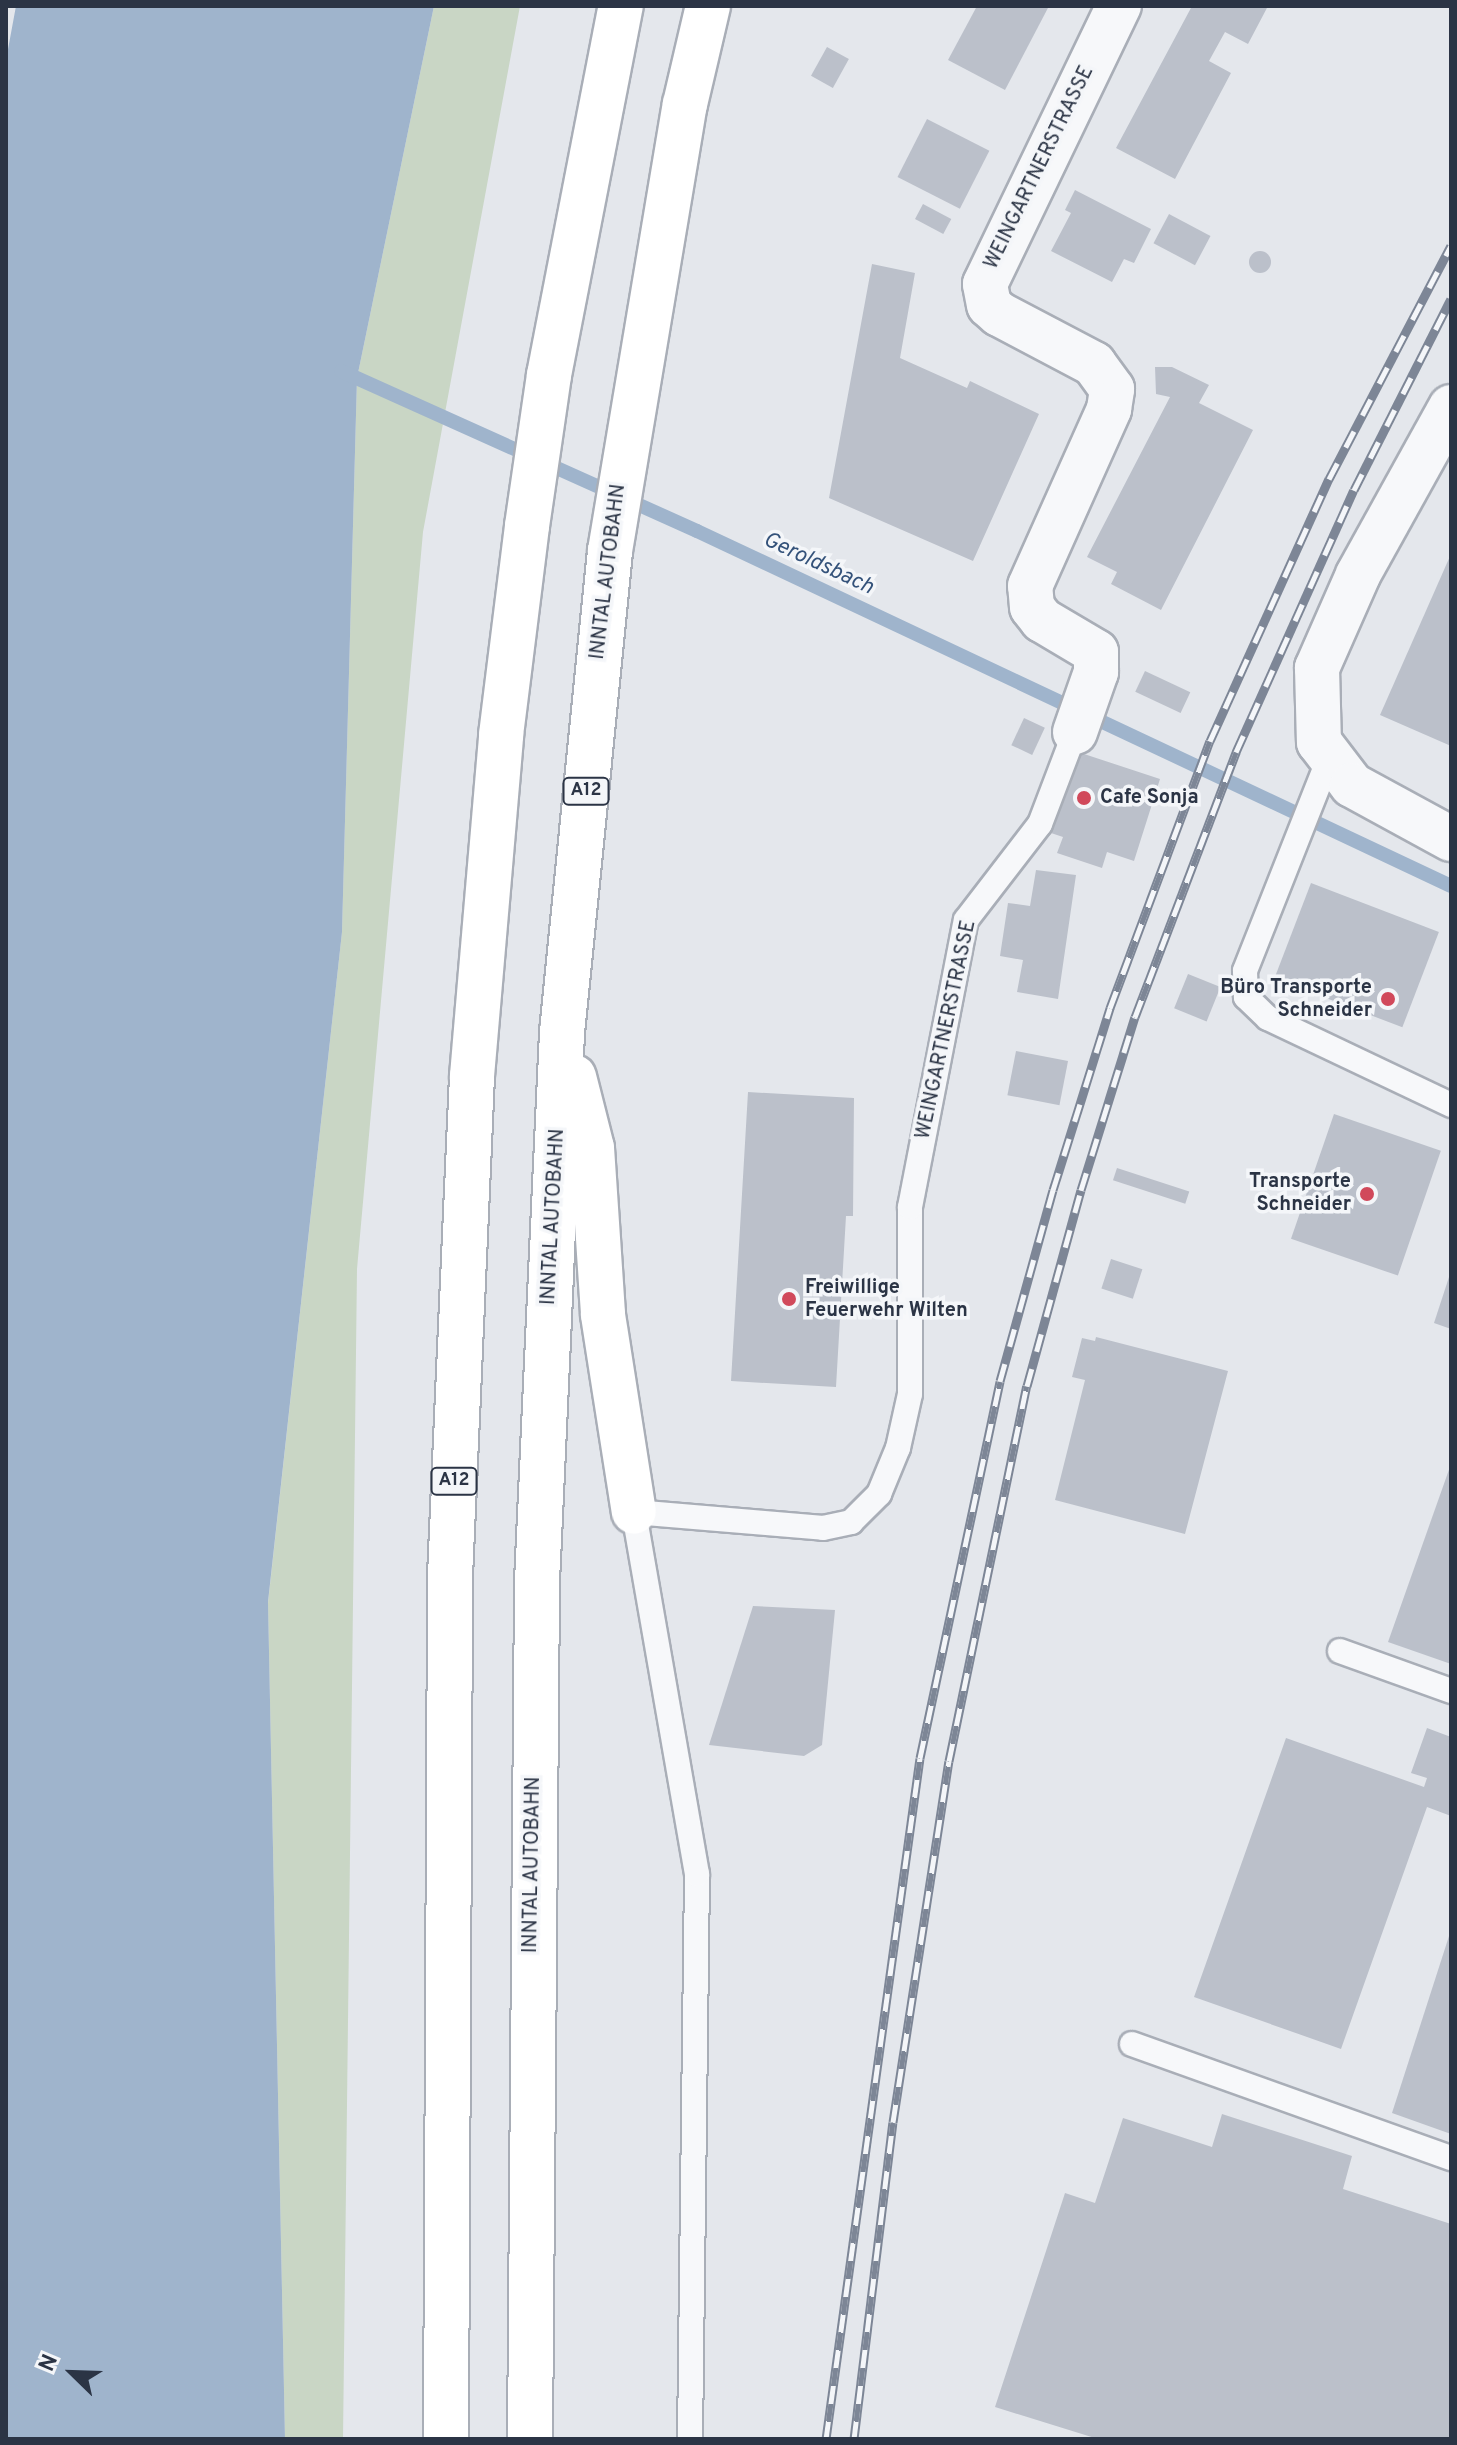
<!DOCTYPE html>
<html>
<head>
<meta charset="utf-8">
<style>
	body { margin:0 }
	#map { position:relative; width:1457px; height:2445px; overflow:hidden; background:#e4e7ec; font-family:Overpass,sans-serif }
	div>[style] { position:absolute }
	.green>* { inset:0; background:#c9d6c5 }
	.water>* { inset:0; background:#9fb4cc }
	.stream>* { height:14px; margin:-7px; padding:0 7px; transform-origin:7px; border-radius:7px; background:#9fb4cc }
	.building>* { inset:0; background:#bbc0ca; transform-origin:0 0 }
	.round { border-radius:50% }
	.roads { filter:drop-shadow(2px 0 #a9aeb7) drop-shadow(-2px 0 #a9aeb7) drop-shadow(0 2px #a9aeb7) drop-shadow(0 -2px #a9aeb7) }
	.lane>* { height:24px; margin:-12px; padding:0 12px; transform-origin:12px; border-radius:12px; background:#f7f8fa }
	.street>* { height:44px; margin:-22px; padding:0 22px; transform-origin:22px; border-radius:22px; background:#f7f8fa }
	.highway>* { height:44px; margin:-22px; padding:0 22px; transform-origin:22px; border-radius:22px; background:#fff }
	.rail>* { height:9px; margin-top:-4.5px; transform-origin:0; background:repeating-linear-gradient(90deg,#f4f6f9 0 18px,#7d8696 0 36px); box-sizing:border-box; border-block:2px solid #7d8696 }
	.dots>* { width:22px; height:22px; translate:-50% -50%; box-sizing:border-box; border:4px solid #f4f6f9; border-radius:50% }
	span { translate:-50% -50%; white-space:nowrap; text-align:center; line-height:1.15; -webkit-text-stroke:7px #f4f6f9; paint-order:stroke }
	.shield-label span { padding:2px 6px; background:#f4f6f9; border:2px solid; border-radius:6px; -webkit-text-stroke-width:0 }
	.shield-label { font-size:18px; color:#2b3445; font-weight:700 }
	.street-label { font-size:20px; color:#2b3445 }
	.poi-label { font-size:20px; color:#2b3445; font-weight:700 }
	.left { translate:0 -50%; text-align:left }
	.right { translate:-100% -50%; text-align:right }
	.water-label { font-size:22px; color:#34527a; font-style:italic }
	.frame { position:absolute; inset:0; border:8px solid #2b3445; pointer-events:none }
	.north { position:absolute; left:32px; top:2333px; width:80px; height:80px; -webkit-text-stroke:6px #f4f6f9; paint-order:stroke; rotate:293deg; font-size:22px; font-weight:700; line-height:32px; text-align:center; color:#2b3445 }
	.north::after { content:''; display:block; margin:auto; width:28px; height:36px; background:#2b3445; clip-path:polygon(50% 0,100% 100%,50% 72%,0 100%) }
</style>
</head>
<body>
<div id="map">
	<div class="green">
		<div style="clip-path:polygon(434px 6px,520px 6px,423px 532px,357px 1269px,343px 2439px,285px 2439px,268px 1603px,342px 932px,357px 378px)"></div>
	</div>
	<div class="water">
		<div style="clip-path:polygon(16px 6px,434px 6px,357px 378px,342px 932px,268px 1602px,285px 2439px,6px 2439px,6px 60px)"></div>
	</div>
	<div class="stream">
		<div style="left:341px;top:371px;width:390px;rotate:24.2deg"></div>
		<div style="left:697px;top:531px;width:833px;rotate:25.21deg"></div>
	</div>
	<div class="building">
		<div style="clip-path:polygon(977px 6px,1049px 6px,1005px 90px,948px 60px)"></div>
		<div style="clip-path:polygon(1192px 6px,1268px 6px,1248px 44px,1225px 32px,1209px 61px,1231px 73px,1175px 179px,1116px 148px)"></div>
		<div style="left:827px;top:47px;width:25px;height:33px;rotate:29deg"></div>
		<div style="left:927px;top:119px;width:70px;height:65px;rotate:27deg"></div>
		<div style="clip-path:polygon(1075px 190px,1151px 229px,1134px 263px,1124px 259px,1112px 282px,1051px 251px,1071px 213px,1065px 210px)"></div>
		<div style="left:923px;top:204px;width:32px;height:17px;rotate:28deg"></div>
		<div style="left:1169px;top:214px;width:47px;height:33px;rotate:28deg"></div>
		<div class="round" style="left:1249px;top:251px;width:22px;height:22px"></div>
		<div style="clip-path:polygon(872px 264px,915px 273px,900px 358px,967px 388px,970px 381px,1039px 414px,973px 561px,829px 498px)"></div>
		<div style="clip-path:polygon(1155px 367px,1172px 367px,1209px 385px,1199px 403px,1253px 430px,1161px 610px,1111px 584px,1117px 572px,1087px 557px,1170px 397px,1156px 394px)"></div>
		<div style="clip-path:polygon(1451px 554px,1451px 746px,1380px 715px)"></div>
		<div style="left:1145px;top:671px;width:50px;height:23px;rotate:25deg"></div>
		<div style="left:1024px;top:718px;width:23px;height:30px;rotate:25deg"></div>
		<div style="clip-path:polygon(1078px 752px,1160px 779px,1134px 861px,1107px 852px,1102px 868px,1057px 853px,1063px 837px,1051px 833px)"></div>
		<div style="clip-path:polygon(1036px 870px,1076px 875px,1058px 999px,1017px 992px,1023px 960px,1000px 956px,1008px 903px,1030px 906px)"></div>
		<div style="left:1311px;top:883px;width:137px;height:102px;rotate:21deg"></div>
		<div style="left:1188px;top:974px;width:35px;height:37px;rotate:22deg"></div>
		<div style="left:1016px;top:1051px;width:53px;height:45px;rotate:11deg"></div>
		<div style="clip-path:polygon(748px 1092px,854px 1098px,853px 1216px,846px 1216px,836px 1387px,731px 1381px)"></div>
		<div style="left:1334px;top:1114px;width:113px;height:132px;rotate:19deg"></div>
		<div style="left:1117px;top:1168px;width:76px;height:13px;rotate:18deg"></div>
		<div style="left:1111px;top:1259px;width:33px;height:31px;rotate:18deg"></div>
		<div style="clip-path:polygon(1450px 1274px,1451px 1274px,1451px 1329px,1434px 1323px)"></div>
		<div style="clip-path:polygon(1096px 1337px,1228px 1371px,1185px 1534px,1055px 1500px,1085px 1380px,1072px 1377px,1082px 1338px,1095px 1341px)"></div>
		<div style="clip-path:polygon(1451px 1464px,1451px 1664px,1388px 1642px)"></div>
		<div style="clip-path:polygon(753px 1606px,835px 1610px,822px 1745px,804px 1756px,709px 1745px)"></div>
		<div style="clip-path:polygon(1427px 1728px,1451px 1737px,1451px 1816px,1427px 1807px,1341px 2049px,1194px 1997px,1286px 1738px,1424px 1787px,1427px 1778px,1411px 1773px)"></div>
		<div style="clip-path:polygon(1450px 1933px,1451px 1933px,1451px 2134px,1392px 2113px)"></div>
		<div style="clip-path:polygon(1222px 2114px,1352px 2156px,1343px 2189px,1451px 2224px,1451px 2439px,1098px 2439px,995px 2407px,1065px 2193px,1095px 2203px,1123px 2118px,1212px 2147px)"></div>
	</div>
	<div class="roads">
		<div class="lane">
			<div style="left:1330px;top:756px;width:231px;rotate:111.6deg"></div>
			<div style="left:1245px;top:971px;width:26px;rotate:88deg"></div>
			<div style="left:1246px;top:997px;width:30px;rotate:44deg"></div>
			<div style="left:1268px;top:1018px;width:203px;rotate:25.4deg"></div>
			<div style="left:1340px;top:1651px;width:118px;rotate:19.8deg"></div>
			<div style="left:1132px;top:2044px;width:339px;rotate:19.7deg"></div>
			<div style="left:690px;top:2439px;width:565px;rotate:-89.29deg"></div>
			<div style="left:697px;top:1874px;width:367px;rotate:-99.9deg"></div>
			<div style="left:634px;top:1512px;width:190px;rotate:4.8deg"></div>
			<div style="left:823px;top:1528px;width:29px;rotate:-12deg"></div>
			<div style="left:851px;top:1522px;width:40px;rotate:-45deg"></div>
			<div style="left:879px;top:1494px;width:50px;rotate:-67.6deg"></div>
			<div style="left:898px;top:1448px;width:55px;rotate:-77.5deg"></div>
			<div style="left:910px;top:1394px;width:187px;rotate:-90deg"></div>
			<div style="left:910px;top:1207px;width:292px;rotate:-79deg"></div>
			<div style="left:966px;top:920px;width:121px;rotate:-52.4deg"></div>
			<div style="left:1040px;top:824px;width:98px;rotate:-69.2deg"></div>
		</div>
		<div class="street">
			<div style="left:1451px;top:407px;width:192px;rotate:119deg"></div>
			<div style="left:1358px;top:575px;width:102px;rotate:113.8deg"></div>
			<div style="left:1317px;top:668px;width:74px;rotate:88.5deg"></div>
			<div style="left:1319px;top:742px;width:54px;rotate:52.5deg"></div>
			<div style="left:1352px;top:785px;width:113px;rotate:28.6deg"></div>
			<div style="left:1075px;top:732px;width:64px;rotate:-70.7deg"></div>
			<div style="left:1096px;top:672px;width:20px;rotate:-90deg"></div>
			<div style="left:1096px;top:652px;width:63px;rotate:-149.3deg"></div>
			<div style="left:1042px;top:620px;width:16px;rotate:-128deg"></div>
			<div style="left:1032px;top:607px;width:21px;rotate:-95deg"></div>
			<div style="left:1030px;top:586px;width:194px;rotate:-65.9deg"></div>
			<div style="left:1109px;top:409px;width:20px;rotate:-81deg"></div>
			<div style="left:1112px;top:389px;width:31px;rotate:-126deg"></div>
			<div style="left:1094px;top:364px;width:107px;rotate:-152.2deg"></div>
			<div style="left:999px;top:314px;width:13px;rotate:-138deg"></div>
			<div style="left:989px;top:305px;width:21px;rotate:-101deg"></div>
			<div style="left:985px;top:284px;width:309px;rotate:-64.3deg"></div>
		</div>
		<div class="highway">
			<div style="left:574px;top:1077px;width:73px;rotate:75.8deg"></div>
			<div style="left:592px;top:1148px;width:167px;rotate:86.2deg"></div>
			<div style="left:603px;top:1315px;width:199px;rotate:81.1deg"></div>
			<div style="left:446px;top:2439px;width:863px;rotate:-89.73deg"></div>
			<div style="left:450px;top:1576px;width:500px;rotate:-87.48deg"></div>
			<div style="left:472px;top:1076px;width:342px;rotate:-85.1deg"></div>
			<div style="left:501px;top:735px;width:211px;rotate:-82.9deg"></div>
			<div style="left:527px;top:526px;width:153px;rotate:-81.7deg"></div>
			<div style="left:549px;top:375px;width:376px;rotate:-79deg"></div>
			<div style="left:530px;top:2439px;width:858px;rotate:-89.53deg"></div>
			<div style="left:537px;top:1581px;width:550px;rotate:-87.39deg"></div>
			<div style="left:562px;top:1032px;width:483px;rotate:-84.3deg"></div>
			<div style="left:610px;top:551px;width:453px;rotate:-80.5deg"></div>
			<div style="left:685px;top:104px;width:101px;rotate:-76.8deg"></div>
		</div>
	</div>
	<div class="rail">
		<div style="left:826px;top:2439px;width:687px;rotate:-82.14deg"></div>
		<div style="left:920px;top:1758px;width:385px;rotate:-78deg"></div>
		<div style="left:1000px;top:1381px;width:198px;rotate:-74.5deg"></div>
		<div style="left:1053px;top:1190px;width:191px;rotate:-72.6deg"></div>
		<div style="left:1110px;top:1008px;width:285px;rotate:-69.5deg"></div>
		<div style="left:1210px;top:741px;width:288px;rotate:-65.6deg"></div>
		<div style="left:1329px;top:479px;width:263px;rotate:-62.4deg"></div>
		<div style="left:854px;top:2439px;width:319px;rotate:-83deg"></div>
		<div style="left:893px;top:2122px;width:365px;rotate:-81.2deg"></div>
		<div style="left:949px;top:1761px;width:383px;rotate:-78.3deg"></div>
		<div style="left:1027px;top:1386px;width:203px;rotate:-74.6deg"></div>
		<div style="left:1081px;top:1190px;width:181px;rotate:-72.7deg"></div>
		<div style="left:1135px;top:1017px;width:284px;rotate:-69.1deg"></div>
		<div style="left:1236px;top:752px;width:287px;rotate:-65.8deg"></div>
		<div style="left:1354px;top:490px;width:214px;rotate:-63.1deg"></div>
	</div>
	<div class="dots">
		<div style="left:1084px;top:798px;background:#d1495b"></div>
		<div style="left:1388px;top:999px;background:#d1495b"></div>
		<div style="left:1367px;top:1194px;background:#d1495b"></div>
		<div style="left:789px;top:1299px;background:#d1495b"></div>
	</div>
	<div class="shield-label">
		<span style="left:586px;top:791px">A12</span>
		<span style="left:454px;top:1481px">A12</span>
	</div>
	<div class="street-label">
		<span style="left:1040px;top:168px;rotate:-64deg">WEINGARTNERSTRASSE</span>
		<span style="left:609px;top:572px;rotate:-83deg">INNTAL AUTOBAHN</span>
		<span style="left:947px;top:1030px;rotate:-78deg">WEINGARTNERSTRASSE</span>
		<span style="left:554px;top:1217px;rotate:-87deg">INNTAL AUTOBAHN</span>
		<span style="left:533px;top:1865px;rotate:-89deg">INNTAL AUTOBAHN</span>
	</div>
	<div class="poi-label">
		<span class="left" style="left:1100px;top:798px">Cafe Sonja</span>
		<span class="right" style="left:1372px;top:1000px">Büro Transporte<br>Schneider</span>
		<span class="right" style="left:1351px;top:1194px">Transporte<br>Schneider</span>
		<span class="left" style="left:805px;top:1300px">Freiwillige<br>Feuerwehr Wilten</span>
	</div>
	<div class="water-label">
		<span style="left:818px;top:564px;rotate:25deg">Geroldsbach</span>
	</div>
	<div class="frame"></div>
	<div class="north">N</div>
</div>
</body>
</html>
